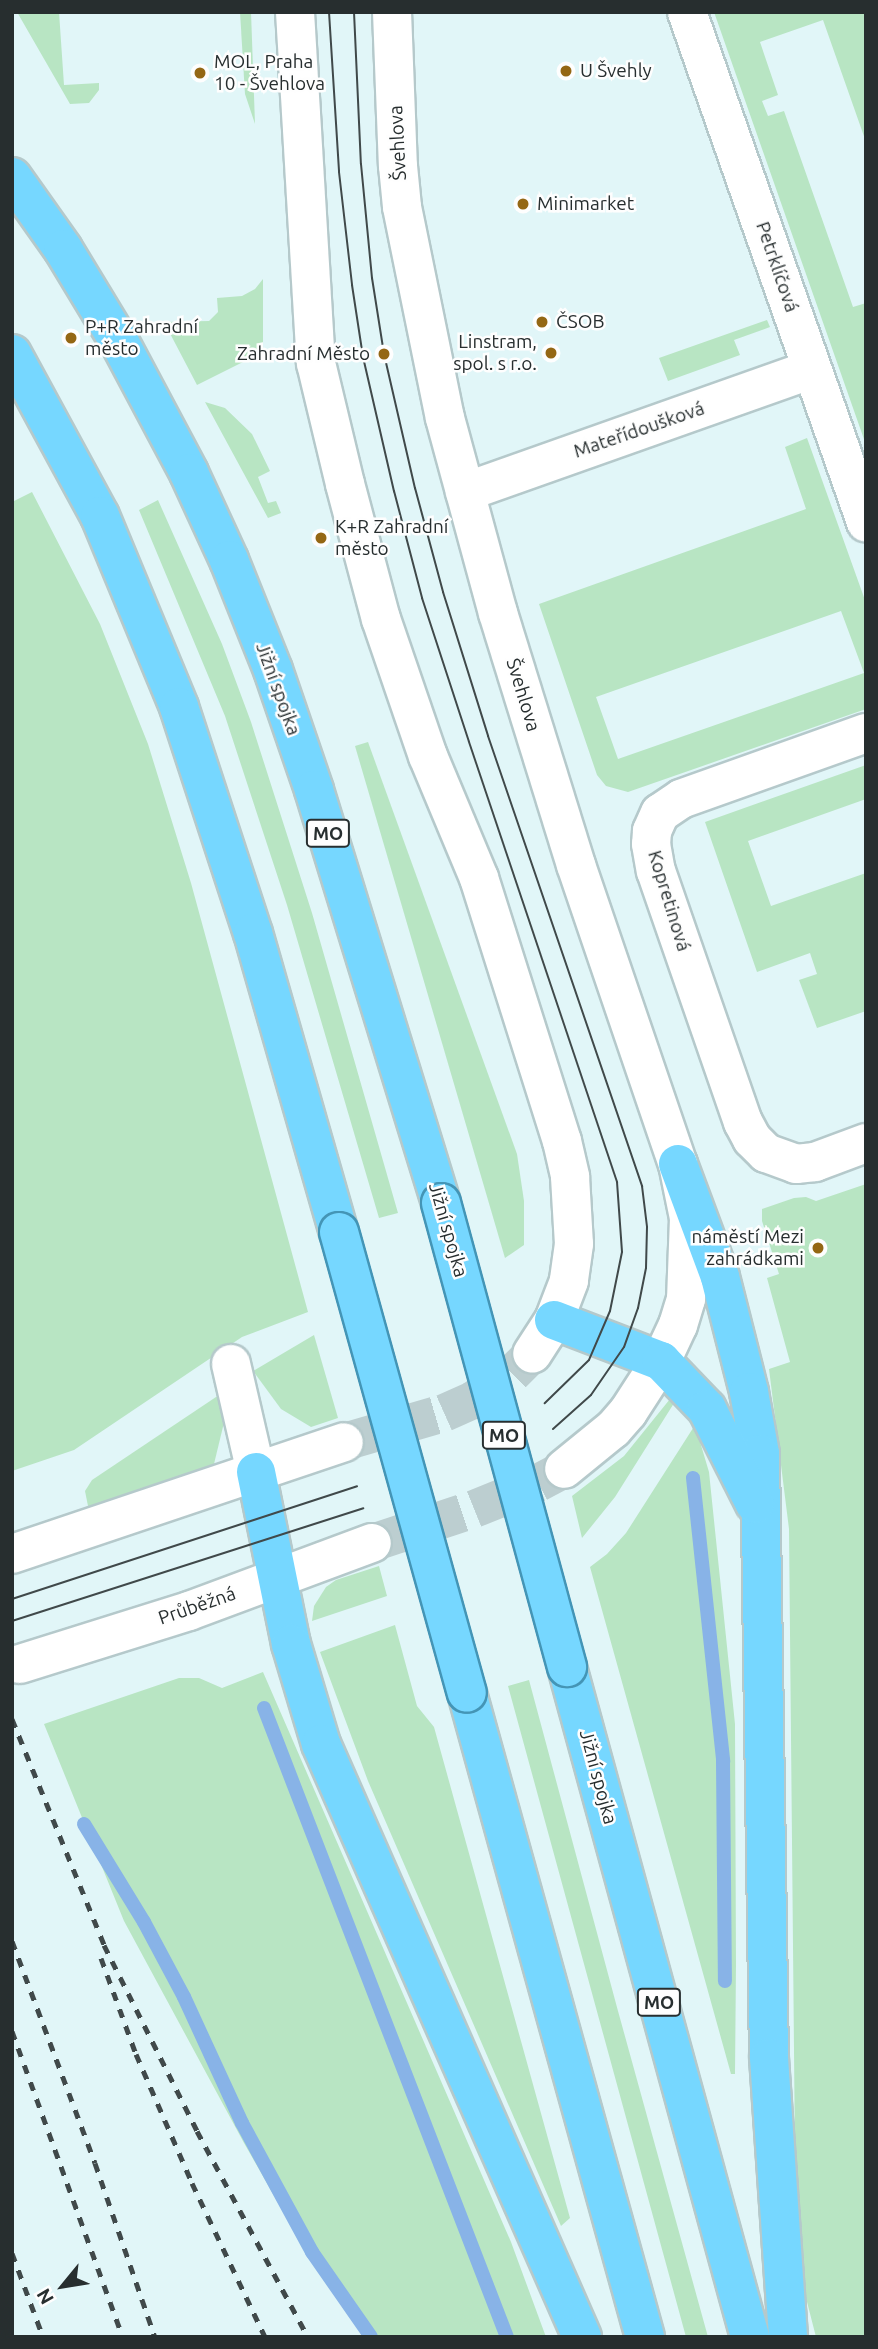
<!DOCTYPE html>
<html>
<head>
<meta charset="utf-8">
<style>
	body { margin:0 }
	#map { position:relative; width:878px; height:2349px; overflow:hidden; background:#e1f6f8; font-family:Ubuntu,sans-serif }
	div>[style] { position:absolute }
	.green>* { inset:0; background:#b8e5c3 }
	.stream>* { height:14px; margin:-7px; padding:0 7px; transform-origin:7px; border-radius:7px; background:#88b3e7 }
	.secondary-tunnel>* { height:38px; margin-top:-19px; transform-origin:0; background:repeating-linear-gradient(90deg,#bcced0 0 38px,transparent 0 57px) }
	.roads { filter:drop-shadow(2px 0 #b5c9cb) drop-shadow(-2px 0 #b5c9cb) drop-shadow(0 2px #b5c9cb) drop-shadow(0 -2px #b5c9cb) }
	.minor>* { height:38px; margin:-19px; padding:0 19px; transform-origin:19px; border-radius:19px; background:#fff }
	.secondary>* { height:38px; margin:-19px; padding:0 19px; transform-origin:19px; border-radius:19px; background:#fff }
	.trunk>* { height:38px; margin:-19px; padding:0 19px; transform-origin:19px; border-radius:19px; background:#76d7ff }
	.tram>* { height:2px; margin:-1px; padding:0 1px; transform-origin:1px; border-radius:1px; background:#40494a }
	.rail>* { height:5px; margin-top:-2.5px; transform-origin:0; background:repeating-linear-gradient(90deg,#40494a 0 9px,transparent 0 18px) }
	.bridges { filter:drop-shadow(2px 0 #4495b6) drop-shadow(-2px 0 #4495b6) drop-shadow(0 2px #4495b6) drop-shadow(0 -2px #4495b6) }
	.trunk-bridge>* { height:38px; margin:-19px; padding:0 19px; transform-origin:19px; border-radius:19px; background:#76d7ff }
	.dots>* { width:19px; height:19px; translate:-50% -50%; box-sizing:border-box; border:4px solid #fefefe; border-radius:50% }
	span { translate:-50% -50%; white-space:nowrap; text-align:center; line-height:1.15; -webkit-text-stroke:5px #fefefe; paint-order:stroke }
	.shield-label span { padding:2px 5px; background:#fefefe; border:2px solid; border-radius:5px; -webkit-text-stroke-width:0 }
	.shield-label { font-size:18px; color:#272e2f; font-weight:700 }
	.poi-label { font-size:19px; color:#272e2f }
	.left { translate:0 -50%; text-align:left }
	.right { translate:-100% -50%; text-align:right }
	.street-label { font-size:19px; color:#272e2f }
	.frame { position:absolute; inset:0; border:14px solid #272e2f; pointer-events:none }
	.north { position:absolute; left:28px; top:2251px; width:70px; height:70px; -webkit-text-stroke:5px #fefefe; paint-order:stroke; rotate:240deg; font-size:19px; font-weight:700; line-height:28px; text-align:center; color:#272e2f }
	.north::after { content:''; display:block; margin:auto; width:24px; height:32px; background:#272e2f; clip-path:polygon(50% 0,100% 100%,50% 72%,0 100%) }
</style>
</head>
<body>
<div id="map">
	<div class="green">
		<div style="clip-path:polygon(17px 12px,59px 12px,64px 85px,99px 83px,99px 90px,89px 103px,70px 104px)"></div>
		<div style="clip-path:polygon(240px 12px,251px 12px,255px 124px,245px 94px)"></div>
		<div style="clip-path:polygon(714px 12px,866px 12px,866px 142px,823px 20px,760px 42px,778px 95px,762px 101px,768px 116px,784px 111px,853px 307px,866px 303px,866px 445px)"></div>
		<div style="clip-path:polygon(263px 279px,263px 349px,251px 358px,197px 385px,164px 322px,209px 321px,218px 312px,217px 298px,242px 296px,255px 289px)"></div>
		<div style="clip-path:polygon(767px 320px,770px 327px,734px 340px,740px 355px,668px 381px,659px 358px)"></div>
		<div style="clip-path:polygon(205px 402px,225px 408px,252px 434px,270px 471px,258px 477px,268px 503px,276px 501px,281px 513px,268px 518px)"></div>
		<div style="clip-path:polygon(evenodd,807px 438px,866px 603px,866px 709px,628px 792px,606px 786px,597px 775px,539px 604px,806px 509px,785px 447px,807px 438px,841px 611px,864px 673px,618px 759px,596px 697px,841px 611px)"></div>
		<div style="clip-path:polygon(32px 492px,100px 624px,148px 744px,191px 883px,308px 1312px,242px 1337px,74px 1450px,12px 1471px,12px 502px)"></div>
		<div style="clip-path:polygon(158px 500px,222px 644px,251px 722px,312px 913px,398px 1213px,379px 1218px,287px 905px,225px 716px,139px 510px)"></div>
		<div style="clip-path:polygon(368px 742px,517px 1154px,524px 1201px,524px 1245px,505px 1258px,355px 746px)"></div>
		<div style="clip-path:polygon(866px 765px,866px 799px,748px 841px,771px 906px,866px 873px,866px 1011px,817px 1028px,799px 980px,817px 974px,810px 953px,757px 972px,705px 822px)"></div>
		<div style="clip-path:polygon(866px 1184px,866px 2337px,816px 2337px,796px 2259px,789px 1529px,769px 1369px,790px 1362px,767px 1278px,779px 1274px,762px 1221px,762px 1209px,794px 1198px,806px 1197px,816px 1201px)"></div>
		<div style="clip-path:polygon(314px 1335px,338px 1418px,311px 1427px,281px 1409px,253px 1371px)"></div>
		<div style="clip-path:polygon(219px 1395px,228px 1406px,214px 1464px,89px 1511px,85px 1491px,92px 1480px)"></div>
		<div style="clip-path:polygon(670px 1399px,676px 1400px,615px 1497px,582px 1538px,572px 1496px,624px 1456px)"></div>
		<div style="clip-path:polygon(695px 1425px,709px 1472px,735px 1724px,736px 1964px,735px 2074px,731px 2074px,590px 1567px,607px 1554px,626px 1533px)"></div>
		<div style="clip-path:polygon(379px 1566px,387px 1596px,312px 1621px,314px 1606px,326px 1587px,336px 1580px)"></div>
		<div style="clip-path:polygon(395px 1625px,417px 1706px,434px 1727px,570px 2218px,561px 2226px,368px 1781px,320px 1652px)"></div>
		<div style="clip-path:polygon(263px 1672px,511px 2242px,546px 2337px,364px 2337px,309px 2257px,244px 2143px,124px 1921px,44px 1724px,179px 1678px,199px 1678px,222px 1688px)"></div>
		<div style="clip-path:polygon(529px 1680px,618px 2011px,708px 2337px,686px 2337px,508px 1686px)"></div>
	</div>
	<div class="stream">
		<div style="left:693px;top:1478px;width:285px;rotate:83.9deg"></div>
		<div style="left:723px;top:1761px;width:220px;rotate:89.5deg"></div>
		<div style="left:264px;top:1708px;width:674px;rotate:68.88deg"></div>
		<div style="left:84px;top:1824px;width:115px;rotate:58.5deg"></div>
		<div style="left:144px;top:1922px;width:85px;rotate:61.9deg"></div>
		<div style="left:184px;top:1997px;width:139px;rotate:65.3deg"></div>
		<div style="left:242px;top:2123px;width:147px;rotate:61.5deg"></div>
		<div style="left:312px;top:2252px;width:103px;rotate:55.2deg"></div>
	</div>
	<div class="secondary-tunnel">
		<div style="left:344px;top:1442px;width:104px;rotate:-16.2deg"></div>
		<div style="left:444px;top:1413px;width:32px;rotate:-24deg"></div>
		<div style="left:473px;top:1400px;width:47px;rotate:-33.7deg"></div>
		<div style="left:512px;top:1374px;width:28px;rotate:-45deg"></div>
		<div style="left:372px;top:1543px;width:108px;rotate:-18.4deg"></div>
		<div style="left:474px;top:1509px;width:69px;rotate:-22.1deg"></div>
		<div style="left:538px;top:1483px;width:30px;rotate:-28deg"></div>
	</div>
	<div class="roads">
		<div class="minor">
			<div style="left:687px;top:12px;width:541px;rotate:70.66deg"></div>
			<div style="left:465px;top:492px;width:368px;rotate:-19.5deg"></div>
			<div style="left:866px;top:733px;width:196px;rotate:160.4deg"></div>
			<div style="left:681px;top:799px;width:25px;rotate:146deg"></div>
			<div style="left:660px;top:813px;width:20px;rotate:114deg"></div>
			<div style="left:652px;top:831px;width:13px;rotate:94deg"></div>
			<div style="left:651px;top:844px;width:27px;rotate:80deg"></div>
			<div style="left:656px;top:871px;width:266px;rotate:70.9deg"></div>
			<div style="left:743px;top:1122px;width:19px;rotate:62deg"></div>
			<div style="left:752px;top:1139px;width:20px;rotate:45deg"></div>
			<div style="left:766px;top:1153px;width:32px;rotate:20deg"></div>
			<div style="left:796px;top:1164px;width:19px;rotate:-6deg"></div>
			<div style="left:815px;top:1162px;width:54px;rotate:-20.4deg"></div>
			<div style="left:231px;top:1364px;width:111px;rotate:77deg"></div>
		</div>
		<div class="secondary">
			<div style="left:295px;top:12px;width:352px;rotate:86.6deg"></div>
			<div style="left:316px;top:363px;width:124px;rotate:76.5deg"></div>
			<div style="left:345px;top:484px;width:140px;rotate:75.1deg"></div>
			<div style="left:381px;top:619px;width:145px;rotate:71.1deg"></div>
			<div style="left:428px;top:756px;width:132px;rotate:67.3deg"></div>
			<div style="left:479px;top:878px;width:276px;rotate:72.5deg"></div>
			<div style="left:562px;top:1141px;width:37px;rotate:77deg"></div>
			<div style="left:570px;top:1177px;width:67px;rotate:86.6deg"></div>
			<div style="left:574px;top:1244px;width:37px;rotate:98deg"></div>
			<div style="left:569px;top:1281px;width:42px;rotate:111deg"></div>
			<div style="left:554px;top:1320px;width:40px;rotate:122.9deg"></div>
			<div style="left:392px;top:12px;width:154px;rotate:87.8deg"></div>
			<div style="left:398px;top:166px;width:41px;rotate:84.4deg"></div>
			<div style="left:402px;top:207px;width:215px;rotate:78.5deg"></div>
			<div style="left:445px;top:418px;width:202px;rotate:74.8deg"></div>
			<div style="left:498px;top:613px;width:264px;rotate:72.8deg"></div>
			<div style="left:576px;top:865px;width:316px;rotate:71.2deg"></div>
			<div style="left:678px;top:1164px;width:55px;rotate:78.5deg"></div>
			<div style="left:689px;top:1218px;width:81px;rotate:92.1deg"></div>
			<div style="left:686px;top:1299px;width:27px;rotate:107deg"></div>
			<div style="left:678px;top:1325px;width:40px;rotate:115deg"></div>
			<div style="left:661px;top:1361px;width:61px;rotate:122.9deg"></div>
			<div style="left:628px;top:1412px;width:23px;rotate:131deg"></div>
			<div style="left:613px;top:1429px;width:63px;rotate:140.8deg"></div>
			<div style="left:12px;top:1554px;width:350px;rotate:-18.6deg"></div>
			<div style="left:20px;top:1664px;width:177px;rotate:-17.4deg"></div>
			<div style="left:189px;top:1611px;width:195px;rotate:-20.4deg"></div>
		</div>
		<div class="trunk">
			<div style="left:12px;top:177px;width:88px;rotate:54.7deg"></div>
			<div style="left:63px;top:249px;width:110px;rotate:58.8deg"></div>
			<div style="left:120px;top:343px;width:147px;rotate:62deg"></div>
			<div style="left:189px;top:473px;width:96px;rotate:65.3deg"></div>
			<div style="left:229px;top:560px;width:118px;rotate:68.2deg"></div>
			<div style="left:273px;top:670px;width:127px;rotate:71.1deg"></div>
			<div style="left:314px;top:790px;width:432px;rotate:72.9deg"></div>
			<div style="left:12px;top:354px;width:184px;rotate:61.5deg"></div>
			<div style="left:100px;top:516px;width:207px;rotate:67.5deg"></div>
			<div style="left:179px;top:707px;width:238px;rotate:71.9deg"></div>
			<div style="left:253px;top:933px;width:311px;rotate:74deg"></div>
			<div style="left:678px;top:1164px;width:121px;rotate:69.6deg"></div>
			<div style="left:720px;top:1277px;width:119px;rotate:75.8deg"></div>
			<div style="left:749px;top:1392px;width:63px;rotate:79.9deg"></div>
			<div style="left:760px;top:1454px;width:604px;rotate:89.15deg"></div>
			<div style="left:769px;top:2058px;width:280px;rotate:86.1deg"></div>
			<div style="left:554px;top:1320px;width:115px;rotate:21deg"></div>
			<div style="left:661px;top:1361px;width:66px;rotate:46.2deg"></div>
			<div style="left:707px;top:1409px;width:106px;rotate:63.2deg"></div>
			<div style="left:256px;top:1472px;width:176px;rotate:78.5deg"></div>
			<div style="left:291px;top:1644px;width:104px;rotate:73.3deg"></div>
			<div style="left:321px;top:1744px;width:648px;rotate:66.24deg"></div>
			<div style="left:567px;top:1667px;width:695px;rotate:74.72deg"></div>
			<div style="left:467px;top:1693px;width:668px;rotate:74.55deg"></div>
		</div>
	</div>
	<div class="tram">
		<div style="left:329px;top:12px;width:160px;rotate:86.4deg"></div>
		<div style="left:339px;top:172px;width:114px;rotate:83.4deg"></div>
		<div style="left:352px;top:285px;width:73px;rotate:81.3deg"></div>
		<div style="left:363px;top:357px;width:138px;rotate:77deg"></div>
		<div style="left:394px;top:491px;width:111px;rotate:75.3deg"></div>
		<div style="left:422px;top:598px;width:151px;rotate:71.9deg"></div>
		<div style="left:469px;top:742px;width:464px;rotate:71.4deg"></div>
		<div style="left:617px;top:1182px;width:70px;rotate:85.9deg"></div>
		<div style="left:622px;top:1252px;width:60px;rotate:101.5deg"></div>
		<div style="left:610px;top:1311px;width:53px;rotate:113.2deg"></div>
		<div style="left:589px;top:1360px;width:62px;rotate:135.7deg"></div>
		<div style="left:354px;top:12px;width:152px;rotate:87.4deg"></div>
		<div style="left:361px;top:164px;width:115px;rotate:84.5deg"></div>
		<div style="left:372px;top:278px;width:77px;rotate:81deg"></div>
		<div style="left:384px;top:354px;width:138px;rotate:77deg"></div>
		<div style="left:415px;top:488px;width:108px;rotate:74.9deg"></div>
		<div style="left:443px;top:592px;width:151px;rotate:72.6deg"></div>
		<div style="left:488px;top:736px;width:476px;rotate:71.1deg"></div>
		<div style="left:642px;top:1186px;width:41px;rotate:83deg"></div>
		<div style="left:647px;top:1227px;width:41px;rotate:91.4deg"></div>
		<div style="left:646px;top:1268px;width:41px;rotate:101.3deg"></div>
		<div style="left:638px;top:1308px;width:41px;rotate:109.7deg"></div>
		<div style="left:624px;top:1347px;width:58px;rotate:124.5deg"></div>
		<div style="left:591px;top:1395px;width:51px;rotate:138.2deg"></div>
		<div style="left:12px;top:1599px;width:363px;rotate:-18.1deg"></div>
		<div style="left:12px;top:1621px;width:369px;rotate:-17.8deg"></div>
	</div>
	<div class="rail">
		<div style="left:12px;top:1719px;width:244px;rotate:67.8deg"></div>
		<div style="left:104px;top:1945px;width:208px;rotate:63.4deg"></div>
		<div style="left:197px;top:2131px;width:234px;rotate:61.7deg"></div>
		<div style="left:12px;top:1941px;width:237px;rotate:69.5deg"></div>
		<div style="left:95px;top:2163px;width:184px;rotate:71deg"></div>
		<div style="left:101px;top:1958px;width:102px;rotate:70deg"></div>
		<div style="left:136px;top:2054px;width:141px;rotate:66.5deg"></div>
		<div style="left:192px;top:2183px;width:170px;rotate:64.6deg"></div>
		<div style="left:12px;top:2031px;width:326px;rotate:70.1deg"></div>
		<div style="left:12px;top:2253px;width:90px;rotate:69.7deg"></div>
	</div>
	<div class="bridges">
		<div class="trunk-bridge">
			<div style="left:441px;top:1203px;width:481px;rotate:74.8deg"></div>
			<div style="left:339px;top:1232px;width:478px;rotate:74.5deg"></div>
		</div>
	</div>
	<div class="dots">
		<div style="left:566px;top:71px;background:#946714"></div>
		<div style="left:200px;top:73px;background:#946714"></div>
		<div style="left:523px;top:204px;background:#946714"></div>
		<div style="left:542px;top:322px;background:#946714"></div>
		<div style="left:71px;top:338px;background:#946714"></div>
		<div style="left:551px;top:353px;background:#946714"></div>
		<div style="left:384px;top:354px;background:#946714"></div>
		<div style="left:321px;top:538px;background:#946714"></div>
		<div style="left:818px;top:1248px;background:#946714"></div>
	</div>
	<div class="shield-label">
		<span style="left:328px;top:833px">MO</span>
		<span style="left:504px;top:1435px">MO</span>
		<span style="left:659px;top:2002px">MO</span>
	</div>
	<div class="poi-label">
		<span class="left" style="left:214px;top:73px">MOL, Praha<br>10 - Švehlova</span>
		<span class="left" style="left:580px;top:71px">U Švehly</span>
		<span class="left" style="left:537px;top:204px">Minimarket</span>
		<span class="left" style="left:556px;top:322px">ČSOB</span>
		<span class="left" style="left:85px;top:338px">P+R Zahradní<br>město</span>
		<span class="right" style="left:537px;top:353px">Linstram,<br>spol. s r.o.</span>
		<span class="right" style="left:370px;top:354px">Zahradní Město</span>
		<span class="left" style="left:335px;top:538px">K+R Zahradní<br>město</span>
		<span class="right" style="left:804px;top:1248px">náměstí Mezi<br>zahrádkami</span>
	</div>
	<div class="street-label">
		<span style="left:398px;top:143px;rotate:-93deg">Švehlova</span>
		<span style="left:777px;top:267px;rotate:71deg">Petrklíčová</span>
		<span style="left:639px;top:430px;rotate:-19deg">Mateřídoušková</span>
		<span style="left:278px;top:689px;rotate:70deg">Jižní spojka</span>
		<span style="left:523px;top:695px;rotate:73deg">Švehlova</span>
		<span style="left:669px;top:901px;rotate:73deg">Kopretinová</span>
		<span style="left:448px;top:1230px;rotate:74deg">Jižní spojka</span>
		<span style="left:197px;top:1606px;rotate:-19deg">Průběžná</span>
		<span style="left:598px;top:1777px;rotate:75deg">Jižní spojka</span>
	</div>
	<div class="frame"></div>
	<div class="north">N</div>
</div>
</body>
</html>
